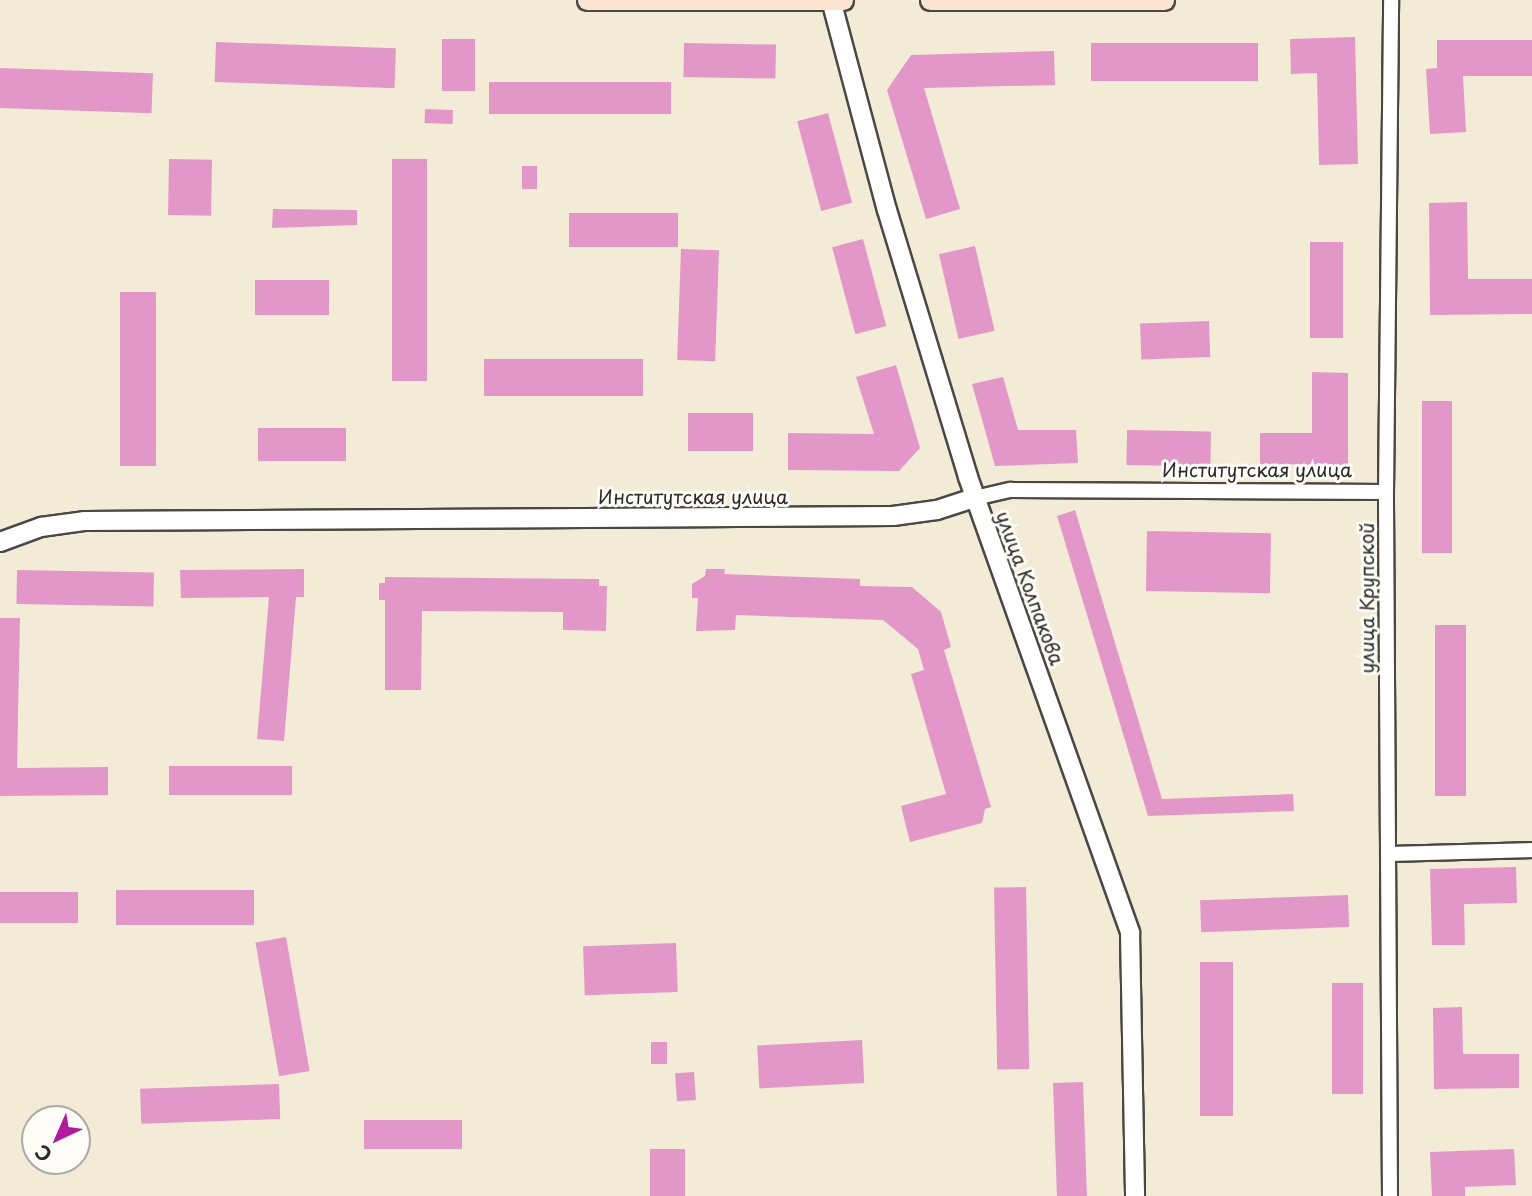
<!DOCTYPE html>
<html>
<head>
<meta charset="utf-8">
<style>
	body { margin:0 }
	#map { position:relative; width:1532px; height:1196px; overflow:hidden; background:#f2ecd6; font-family:"Playpen Sans",sans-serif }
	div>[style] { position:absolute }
	.building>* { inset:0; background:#e397c8; transform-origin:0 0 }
	.roads { filter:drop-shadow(2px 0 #494845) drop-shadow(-2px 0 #494845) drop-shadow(0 2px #494845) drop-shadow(0 -2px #494845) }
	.minor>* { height:14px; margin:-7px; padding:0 7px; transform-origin:7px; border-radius:7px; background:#fff }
	.tertiary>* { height:18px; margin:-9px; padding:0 9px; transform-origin:9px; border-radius:9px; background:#fff }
	.secondary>* { height:19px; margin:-9.5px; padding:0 9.5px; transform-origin:9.5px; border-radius:9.5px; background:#fde4d0 }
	span { translate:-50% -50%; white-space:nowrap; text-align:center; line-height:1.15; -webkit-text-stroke:6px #fdfcf7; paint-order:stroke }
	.street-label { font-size:19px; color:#2b2b2b }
	.north { position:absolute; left:21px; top:1105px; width:70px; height:70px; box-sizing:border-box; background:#fdfcf7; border:2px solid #a9a8a5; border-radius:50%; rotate:224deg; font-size:19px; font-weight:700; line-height:28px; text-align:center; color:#2b2b2b }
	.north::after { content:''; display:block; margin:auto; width:24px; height:32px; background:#b5179e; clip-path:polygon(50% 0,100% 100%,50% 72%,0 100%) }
</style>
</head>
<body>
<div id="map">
	<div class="building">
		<div style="clip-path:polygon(1355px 37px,1358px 164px,1319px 165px,1317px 73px,1291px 74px,1290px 39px)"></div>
		<div style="left:442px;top:39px;width:33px;height:52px"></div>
		<div style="clip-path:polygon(1437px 40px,1532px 40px,1532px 76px,1463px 76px,1466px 132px,1430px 134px,1426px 69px,1437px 68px)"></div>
		<div style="left:216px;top:42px;width:180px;height:40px;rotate:2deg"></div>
		<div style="left:684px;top:43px;width:92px;height:34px;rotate:1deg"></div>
		<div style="left:1258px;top:43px;width:38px;height:167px;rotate:90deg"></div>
		<div style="clip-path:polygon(1054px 51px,1055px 85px,924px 88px,960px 209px,926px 219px,887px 90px,911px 55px)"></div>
		<div style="left:0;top:68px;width:153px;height:40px;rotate:2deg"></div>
		<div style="left:489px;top:82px;width:182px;height:32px"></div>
		<div style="left:425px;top:109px;width:28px;height:14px;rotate:2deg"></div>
		<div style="left:828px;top:113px;width:93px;height:32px;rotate:75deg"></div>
		<div style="left:169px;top:159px;width:43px;height:56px;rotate:1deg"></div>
		<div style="left:392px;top:159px;width:35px;height:222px"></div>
		<div style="left:522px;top:166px;width:15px;height:23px"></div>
		<div style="clip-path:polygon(1467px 202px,1468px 279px,1532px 279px,1532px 314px,1430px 315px,1429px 203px)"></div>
		<div style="clip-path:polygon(273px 209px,357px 210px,357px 225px,272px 228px)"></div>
		<div style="left:569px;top:213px;width:109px;height:34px"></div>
		<div style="left:863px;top:239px;width:90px;height:32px;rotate:75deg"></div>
		<div style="left:1310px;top:242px;width:33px;height:96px"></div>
		<div style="left:975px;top:246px;width:87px;height:37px;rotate:77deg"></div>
		<div style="left:681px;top:249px;width:38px;height:111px;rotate:2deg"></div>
		<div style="left:255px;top:280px;width:74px;height:35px"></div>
		<div style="left:120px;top:292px;width:36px;height:174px"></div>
		<div style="left:1209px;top:321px;width:36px;height:69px;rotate:88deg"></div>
		<div style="left:484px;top:359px;width:159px;height:37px"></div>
		<div style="clip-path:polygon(896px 365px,920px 448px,899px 471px,788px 470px,788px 433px,874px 434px,856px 377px)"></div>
		<div style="clip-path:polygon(1312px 372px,1348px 373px,1348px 465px,1260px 464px,1260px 433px,1312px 433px)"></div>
		<div style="clip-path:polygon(1003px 377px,1018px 430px,1076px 430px,1078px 463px,995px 466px,972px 384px)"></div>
		<div style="left:1422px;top:401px;width:30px;height:152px"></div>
		<div style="left:753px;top:413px;width:38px;height:65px;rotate:90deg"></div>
		<div style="left:346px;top:428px;width:33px;height:88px;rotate:90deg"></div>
		<div style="left:1127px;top:430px;width:84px;height:35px;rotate:1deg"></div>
		<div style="clip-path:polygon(1075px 510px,1162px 799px,1293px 794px,1294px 811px,1148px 816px,1057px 516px)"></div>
		<div style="left:1147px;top:531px;width:124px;height:60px;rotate:1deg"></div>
		<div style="clip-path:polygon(304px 569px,304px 597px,296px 597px,284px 741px,257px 739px,269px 597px,181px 598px,180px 570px)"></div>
		<div style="clip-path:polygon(706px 569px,725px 569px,724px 574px,860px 579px,860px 586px,912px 587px,941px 612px,951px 647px,944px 650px,991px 807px,985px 809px,982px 823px,910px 842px,901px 806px,946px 794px,911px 674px,924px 670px,918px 649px,883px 620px,736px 615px,735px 630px,696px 631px,698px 598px,692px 598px,692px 584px,705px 576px)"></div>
		<div style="left:17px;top:570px;width:137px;height:34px;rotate:1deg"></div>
		<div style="clip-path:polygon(385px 577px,599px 579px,599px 586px,607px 586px,606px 631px,563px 630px,563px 612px,422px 611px,421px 690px,385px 690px,385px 600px,379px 600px,379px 583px,385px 583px)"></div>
		<div style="clip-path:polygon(0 618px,20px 618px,17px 768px,108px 767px,108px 795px,0 796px)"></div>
		<div style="left:1435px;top:625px;width:31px;height:171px"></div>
		<div style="left:169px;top:766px;width:123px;height:29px"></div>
		<div style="clip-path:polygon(1516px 867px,1517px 903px,1464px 904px,1465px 945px,1432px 945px,1430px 869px)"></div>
		<div style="left:1026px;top:887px;width:182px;height:32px;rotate:89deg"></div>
		<div style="left:116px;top:890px;width:138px;height:35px"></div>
		<div style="left:0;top:892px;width:78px;height:31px"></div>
		<div style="left:1348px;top:895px;width:32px;height:148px;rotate:88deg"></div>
		<div style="left:286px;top:937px;width:136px;height:31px;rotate:80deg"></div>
		<div style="left:676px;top:943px;width:49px;height:93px;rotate:88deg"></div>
		<div style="left:1200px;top:962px;width:33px;height:154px"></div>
		<div style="left:1332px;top:983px;width:31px;height:111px"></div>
		<div style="clip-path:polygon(1462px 1007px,1463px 1054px,1519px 1054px,1519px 1088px,1434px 1089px,1433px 1008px)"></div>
		<div style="left:862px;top:1040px;width:43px;height:105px;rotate:87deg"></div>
		<div style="left:651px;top:1042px;width:16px;height:22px"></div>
		<div style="left:694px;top:1072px;width:28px;height:19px;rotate:86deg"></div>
		<div style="left:1083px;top:1082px;width:114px;height:30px;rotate:88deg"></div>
		<div style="left:279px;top:1084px;width:35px;height:139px;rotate:88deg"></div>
		<div style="left:462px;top:1120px;width:29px;height:98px;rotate:90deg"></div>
		<div style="left:650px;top:1149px;width:35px;height:47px"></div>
		<div style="clip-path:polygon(1514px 1149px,1516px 1185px,1465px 1187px,1465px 1196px,1432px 1196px,1430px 1152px)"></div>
	</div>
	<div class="roads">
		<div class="minor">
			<div style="left:975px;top:498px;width:37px;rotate:-13deg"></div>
			<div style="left:1011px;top:490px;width:375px;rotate:0.3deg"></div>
			<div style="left:1388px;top:854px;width:144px;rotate:-1.6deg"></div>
			<div style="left:1390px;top:1196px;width:704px;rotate:-90.33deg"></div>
			<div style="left:1386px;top:492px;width:492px;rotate:-89.4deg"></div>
		</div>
		<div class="tertiary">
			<div style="left:831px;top:0;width:217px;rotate:75.1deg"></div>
			<div style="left:887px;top:210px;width:279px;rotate:73.1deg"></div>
			<div style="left:968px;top:477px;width:484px;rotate:70.4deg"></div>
			<div style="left:1130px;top:933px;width:263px;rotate:88.9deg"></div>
			<div style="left:0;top:542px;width:44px;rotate:-20.1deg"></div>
			<div style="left:41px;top:527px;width:43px;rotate:-7.9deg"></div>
			<div style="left:84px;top:521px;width:809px;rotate:-0.35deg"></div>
			<div style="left:893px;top:516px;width:44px;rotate:-7.8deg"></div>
			<div style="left:937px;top:510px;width:40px;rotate:-18deg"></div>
		</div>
		<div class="secondary">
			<div style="left:587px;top:0;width:256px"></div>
			<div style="left:930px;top:0;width:234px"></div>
		</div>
	</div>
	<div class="street-label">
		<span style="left:1257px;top:470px">Институтская улица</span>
		<span style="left:693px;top:497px">Институтская улица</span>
		<span style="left:1030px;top:588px;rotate:70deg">улица Колпакова</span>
		<span style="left:1367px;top:598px;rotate:-90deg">улица Крупской</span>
	</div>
	<div class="north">С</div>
</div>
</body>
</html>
